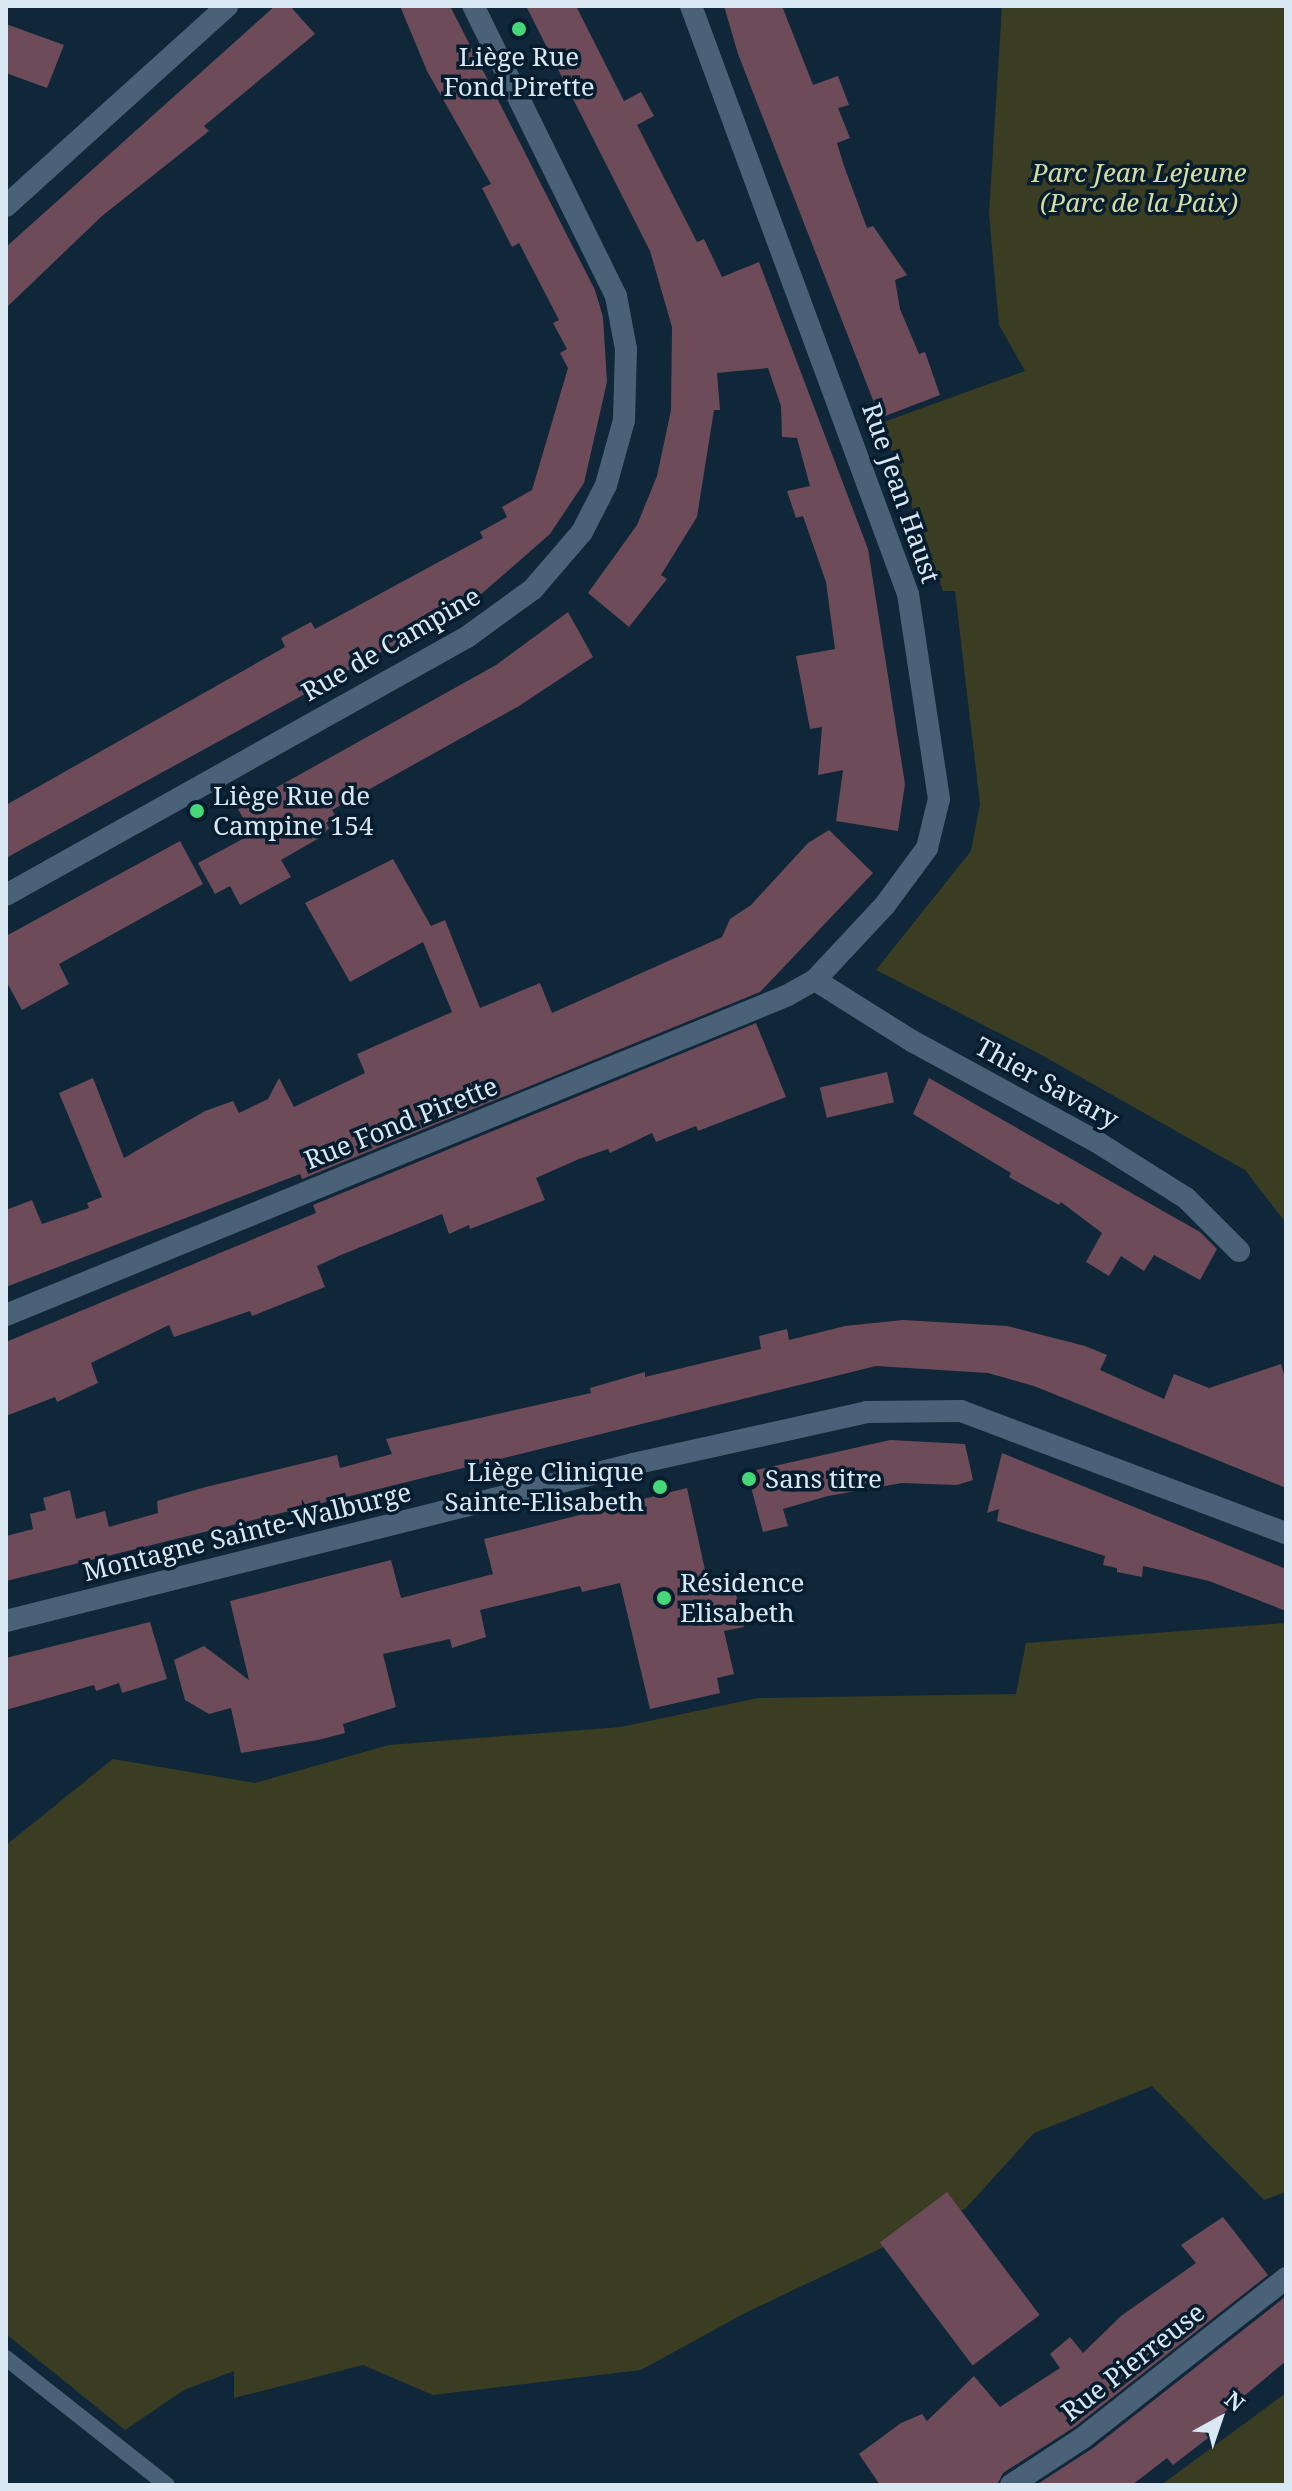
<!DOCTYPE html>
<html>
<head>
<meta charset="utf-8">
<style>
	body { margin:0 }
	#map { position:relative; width:1292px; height:2491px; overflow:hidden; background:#0f2738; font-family:"Noto Serif",serif }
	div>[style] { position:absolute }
	.green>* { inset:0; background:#3b3d22 }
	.building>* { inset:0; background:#6d4b59; transform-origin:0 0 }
	.service>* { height:16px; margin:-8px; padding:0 8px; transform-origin:8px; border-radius:8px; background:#496277 }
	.minor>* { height:22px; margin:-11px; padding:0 11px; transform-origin:11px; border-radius:11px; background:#496277 }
	.tertiary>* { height:22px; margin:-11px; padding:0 11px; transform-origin:11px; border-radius:11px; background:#496277 }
	.dots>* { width:22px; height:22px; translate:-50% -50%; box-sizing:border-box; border:4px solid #051d2e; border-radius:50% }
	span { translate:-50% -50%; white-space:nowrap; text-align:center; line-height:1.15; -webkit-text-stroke:7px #051d2e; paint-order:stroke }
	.poi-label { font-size:26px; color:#dae8f4 }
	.left { translate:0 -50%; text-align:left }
	.right { translate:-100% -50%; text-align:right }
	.park-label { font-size:26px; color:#d6dc9f; font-style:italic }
	.street-label { font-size:26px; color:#dae8f4 }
	.frame { position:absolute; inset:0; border:8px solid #dae8f4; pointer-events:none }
	.north { position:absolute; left:1180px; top:2379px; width:80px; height:80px; -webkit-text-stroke:6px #051d2e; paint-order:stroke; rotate:40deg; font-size:22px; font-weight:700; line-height:32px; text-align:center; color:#dae8f4 }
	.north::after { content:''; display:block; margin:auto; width:28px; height:36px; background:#dae8f4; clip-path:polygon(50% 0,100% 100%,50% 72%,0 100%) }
</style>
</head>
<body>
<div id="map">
	<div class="green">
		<div style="clip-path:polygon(1002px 6px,1286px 6px,1286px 1223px,1245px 1170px,1038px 1053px,876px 970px,971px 851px,980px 804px,955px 591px,943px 591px,881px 423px,1025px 371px,999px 325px,989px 214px)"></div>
		<div style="clip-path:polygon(1286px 1623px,1286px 2192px,1264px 2200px,1152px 2086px,1034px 2133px,966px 2208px,745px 2313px,641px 2370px,433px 2395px,363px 2365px,234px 2398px,234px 2371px,184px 2390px,125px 2430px,6px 2334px,6px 1845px,113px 1759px,255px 1783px,389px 1745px,621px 1727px,758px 1698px,1016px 1694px,1026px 1643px)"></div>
		<div style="clip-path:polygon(1286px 2393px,1286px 2485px,1161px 2485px,1279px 2398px)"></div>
	</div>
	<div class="building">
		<div style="clip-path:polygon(275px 6px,290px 6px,315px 34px,204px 126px,209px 131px,102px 216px,6px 308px,6px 247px)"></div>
		<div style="clip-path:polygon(400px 6px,450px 6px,595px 290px,603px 317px,607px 382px,584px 483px,550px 534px,471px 603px,6px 858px,6px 805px,285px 647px,281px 638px,311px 622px,315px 629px,483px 538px,480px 532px,507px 517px,502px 507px,532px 490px,568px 368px,560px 353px,567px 349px,553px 323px,559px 320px,519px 243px,512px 247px,482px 188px,491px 184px,427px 71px)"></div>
		<div style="clip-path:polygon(526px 6px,576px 6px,624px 101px,641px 92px,654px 116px,637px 125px,697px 242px,704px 239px,722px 277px,759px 262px,868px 549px,905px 784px,898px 831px,836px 821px,843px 770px,818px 775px,822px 727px,810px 729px,796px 656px,835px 649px,826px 582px,803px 516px,796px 518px,787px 491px,810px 486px,797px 438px,782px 437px,781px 406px,768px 368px,717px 373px,720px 410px,714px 410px,697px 517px,661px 575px,667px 579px,629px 627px,588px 593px,637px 525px,657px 476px,671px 410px,672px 327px,650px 251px)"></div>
		<div style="clip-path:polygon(724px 6px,782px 6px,813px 85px,838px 76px,849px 105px,838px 108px,850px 138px,837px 143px,844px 166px,867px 228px,873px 226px,907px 275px,895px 280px,900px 309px,919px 354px,925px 352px,940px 395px,880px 418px,738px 54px)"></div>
		<div style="clip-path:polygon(6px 24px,64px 45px,47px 88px,6px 73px)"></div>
		<div style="clip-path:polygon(568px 612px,593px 657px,519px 706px,332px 810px,336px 817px,326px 823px,329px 828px,321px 837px,281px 860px,291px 877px,240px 905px,230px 886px,215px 894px,198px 863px,252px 834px,238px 809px,496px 665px)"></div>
		<div style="clip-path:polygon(829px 830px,873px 873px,760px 992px,302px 1179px,300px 1174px,6px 1287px,6px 1210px,32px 1200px,42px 1224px,89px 1208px,87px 1203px,102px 1197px,59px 1093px,93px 1078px,124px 1158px,205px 1111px,233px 1101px,239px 1113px,268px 1099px,279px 1078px,294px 1107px,365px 1073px,357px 1054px,452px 1012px,423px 942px,350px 982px,305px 903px,393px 859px,431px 926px,445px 920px,480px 1008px,540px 983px,552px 1013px,722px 937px,730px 919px,751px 905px,808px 843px)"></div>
		<div style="clip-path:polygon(180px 841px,203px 884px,59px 964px,69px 984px,22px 1010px,6px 981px,6px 936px)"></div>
		<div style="clip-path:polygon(756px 1023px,786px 1097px,698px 1131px,696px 1126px,656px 1142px,652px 1133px,610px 1153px,608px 1149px,579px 1159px,536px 1178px,545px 1200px,470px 1229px,469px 1225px,449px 1234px,442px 1214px,341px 1255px,317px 1266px,325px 1287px,252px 1316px,250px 1311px,174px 1337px,169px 1325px,91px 1363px,98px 1383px,57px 1402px,55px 1397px,6px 1416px,6px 1342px,316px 1213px,313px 1205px)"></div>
		<div style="left:887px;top:1072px;width:31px;height:69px;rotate:77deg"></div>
		<div style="clip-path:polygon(929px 1078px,1200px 1232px,1217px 1249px,1200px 1280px,1154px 1255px,1144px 1271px,1121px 1256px,1109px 1276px,1086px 1262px,1102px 1233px,1061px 1202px,1059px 1205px,1009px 1177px,1011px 1173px,913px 1114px)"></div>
		<div style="clip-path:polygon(903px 1320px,1007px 1326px,1085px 1346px,1107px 1355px,1100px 1370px,1164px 1399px,1174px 1374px,1209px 1388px,1281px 1364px,1286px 1381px,1286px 1488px,1034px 1386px,988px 1373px,876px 1366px,6px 1581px,6px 1536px,33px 1529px,30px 1514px,46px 1510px,43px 1498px,70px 1490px,76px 1519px,105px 1511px,109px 1527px,158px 1513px,157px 1501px,202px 1488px,337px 1455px,340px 1468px,392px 1454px,386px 1439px,591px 1393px,590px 1388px,645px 1372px,645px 1377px,761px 1349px,759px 1336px,787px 1329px,789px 1340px,845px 1326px)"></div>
		<div style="clip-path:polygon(890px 1440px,965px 1444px,973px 1480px,957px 1485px,902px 1483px,828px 1496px,783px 1509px,788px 1526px,763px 1532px,747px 1472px)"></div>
		<div style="clip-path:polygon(1002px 1453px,1286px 1569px,1286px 1611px,1209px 1581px,1143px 1566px,1142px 1577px,1117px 1572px,1117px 1568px,1103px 1565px,1105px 1556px,997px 1521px,999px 1509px,987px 1513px)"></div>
		<div style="clip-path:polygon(687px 1488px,707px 1579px,731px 1574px,744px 1627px,724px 1631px,734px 1674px,717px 1678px,720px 1693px,650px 1709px,620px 1583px,582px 1592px,580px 1586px,480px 1610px,486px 1637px,452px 1648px,450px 1639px,383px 1654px,396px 1707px,343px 1724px,345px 1733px,318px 1740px,241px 1753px,231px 1708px,209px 1714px,185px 1700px,174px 1660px,204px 1646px,249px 1680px,230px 1601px,391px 1560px,401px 1598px,493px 1574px,484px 1539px)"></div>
		<div style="clip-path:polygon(150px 1622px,167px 1679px,122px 1693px,119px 1683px,96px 1691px,94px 1685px,6px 1710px,6px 1658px)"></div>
		<div style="left:947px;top:2192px;width:154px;height:84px;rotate:53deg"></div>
		<div style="clip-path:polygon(1223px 2217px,1268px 2275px,1076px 2426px,1003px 2473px,997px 2485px,880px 2485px,859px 2454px,901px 2423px,922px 2414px,927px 2421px,974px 2376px,1000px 2407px,1060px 2368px,1050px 2354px,1070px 2337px,1083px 2353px,1121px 2316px,1196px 2263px,1181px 2245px)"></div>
		<div style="clip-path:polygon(1285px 2297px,1286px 2361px,1203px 2430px,1208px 2438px,1173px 2465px,1167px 2458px,1132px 2485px,1036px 2485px,1093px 2448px)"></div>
	</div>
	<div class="service">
		<div style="left:6px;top:2358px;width:205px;rotate:38.3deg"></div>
	</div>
	<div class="minor">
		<div style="left:6px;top:206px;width:298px;rotate:-42.1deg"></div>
		<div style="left:815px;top:980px;width:115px;rotate:32.2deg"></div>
		<div style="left:912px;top:1041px;width:211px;rotate:28.6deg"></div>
		<div style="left:1097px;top:1142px;width:105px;rotate:32.2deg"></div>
		<div style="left:1186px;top:1198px;width:75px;rotate:45deg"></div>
		<div style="left:6px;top:1315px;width:843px;rotate:-22.24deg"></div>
		<div style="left:786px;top:996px;width:33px;rotate:-29deg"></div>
		<div style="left:815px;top:980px;width:103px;rotate:-47deg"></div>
		<div style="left:885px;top:905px;width:71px;rotate:-53.6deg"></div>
		<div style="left:927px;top:848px;width:50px;rotate:-76.2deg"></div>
		<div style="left:939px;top:799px;width:207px;rotate:-98.6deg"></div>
		<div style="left:908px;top:594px;width:627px;rotate:-110.26deg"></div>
		<div style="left:1011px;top:2485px;width:87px;rotate:-33.3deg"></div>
		<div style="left:1084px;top:2437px;width:257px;rotate:-38.2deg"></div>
	</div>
	<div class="tertiary">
		<div style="left:6px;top:895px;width:528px;rotate:-29.23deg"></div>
		<div style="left:467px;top:637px;width:82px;rotate:-36deg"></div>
		<div style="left:533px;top:589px;width:75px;rotate:-49.3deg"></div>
		<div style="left:582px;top:532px;width:53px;rotate:-62.9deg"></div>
		<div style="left:606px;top:485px;width:67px;rotate:-74.5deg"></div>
		<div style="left:624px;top:420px;width:71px;rotate:-88.4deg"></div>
		<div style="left:626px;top:349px;width:54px;rotate:-100.7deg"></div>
		<div style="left:616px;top:296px;width:323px;rotate:-116.2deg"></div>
		<div style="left:6px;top:1621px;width:646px;rotate:-14.06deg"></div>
		<div style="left:633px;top:1464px;width:240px;rotate:-12.5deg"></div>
		<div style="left:867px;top:1412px;width:94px;rotate:-0.6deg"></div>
		<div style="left:961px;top:1411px;width:347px;rotate:20.6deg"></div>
	</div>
	<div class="dots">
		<div style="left:519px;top:29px;background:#46d77a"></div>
		<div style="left:197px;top:811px;background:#46d77a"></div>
		<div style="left:749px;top:1479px;background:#46d77a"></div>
		<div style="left:660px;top:1487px;background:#46d77a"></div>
		<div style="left:664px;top:1598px;background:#46d77a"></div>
	</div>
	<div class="poi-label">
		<span style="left:519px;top:72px">Liège Rue<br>Fond Pirette</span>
		<span class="left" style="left:213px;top:811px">Liège Rue de<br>Campine 154</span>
		<span class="right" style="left:644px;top:1487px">Liège Clinique<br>Sainte-Elisabeth</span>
		<span class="left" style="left:765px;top:1479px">Sans titre</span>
		<span class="left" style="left:680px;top:1598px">Résidence<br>Elisabeth</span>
	</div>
	<div class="park-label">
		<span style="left:1139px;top:188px">Parc Jean Lejeune<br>(Parc de la Paix)</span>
	</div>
	<div class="street-label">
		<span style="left:901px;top:493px;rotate:71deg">Rue Jean Haust</span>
		<span style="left:391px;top:644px;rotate:-30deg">Rue de Campine</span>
		<span style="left:1047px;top:1083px;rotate:29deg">Thier Savary</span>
		<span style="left:401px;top:1123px;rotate:-22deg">Rue Fond Pirette</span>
		<span style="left:247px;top:1532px;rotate:-14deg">Montagne Sainte-Walburge</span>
		<span style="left:1133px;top:2362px;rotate:-38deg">Rue Pierreuse</span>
	</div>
	<div class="frame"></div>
	<div class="north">N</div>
</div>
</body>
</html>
